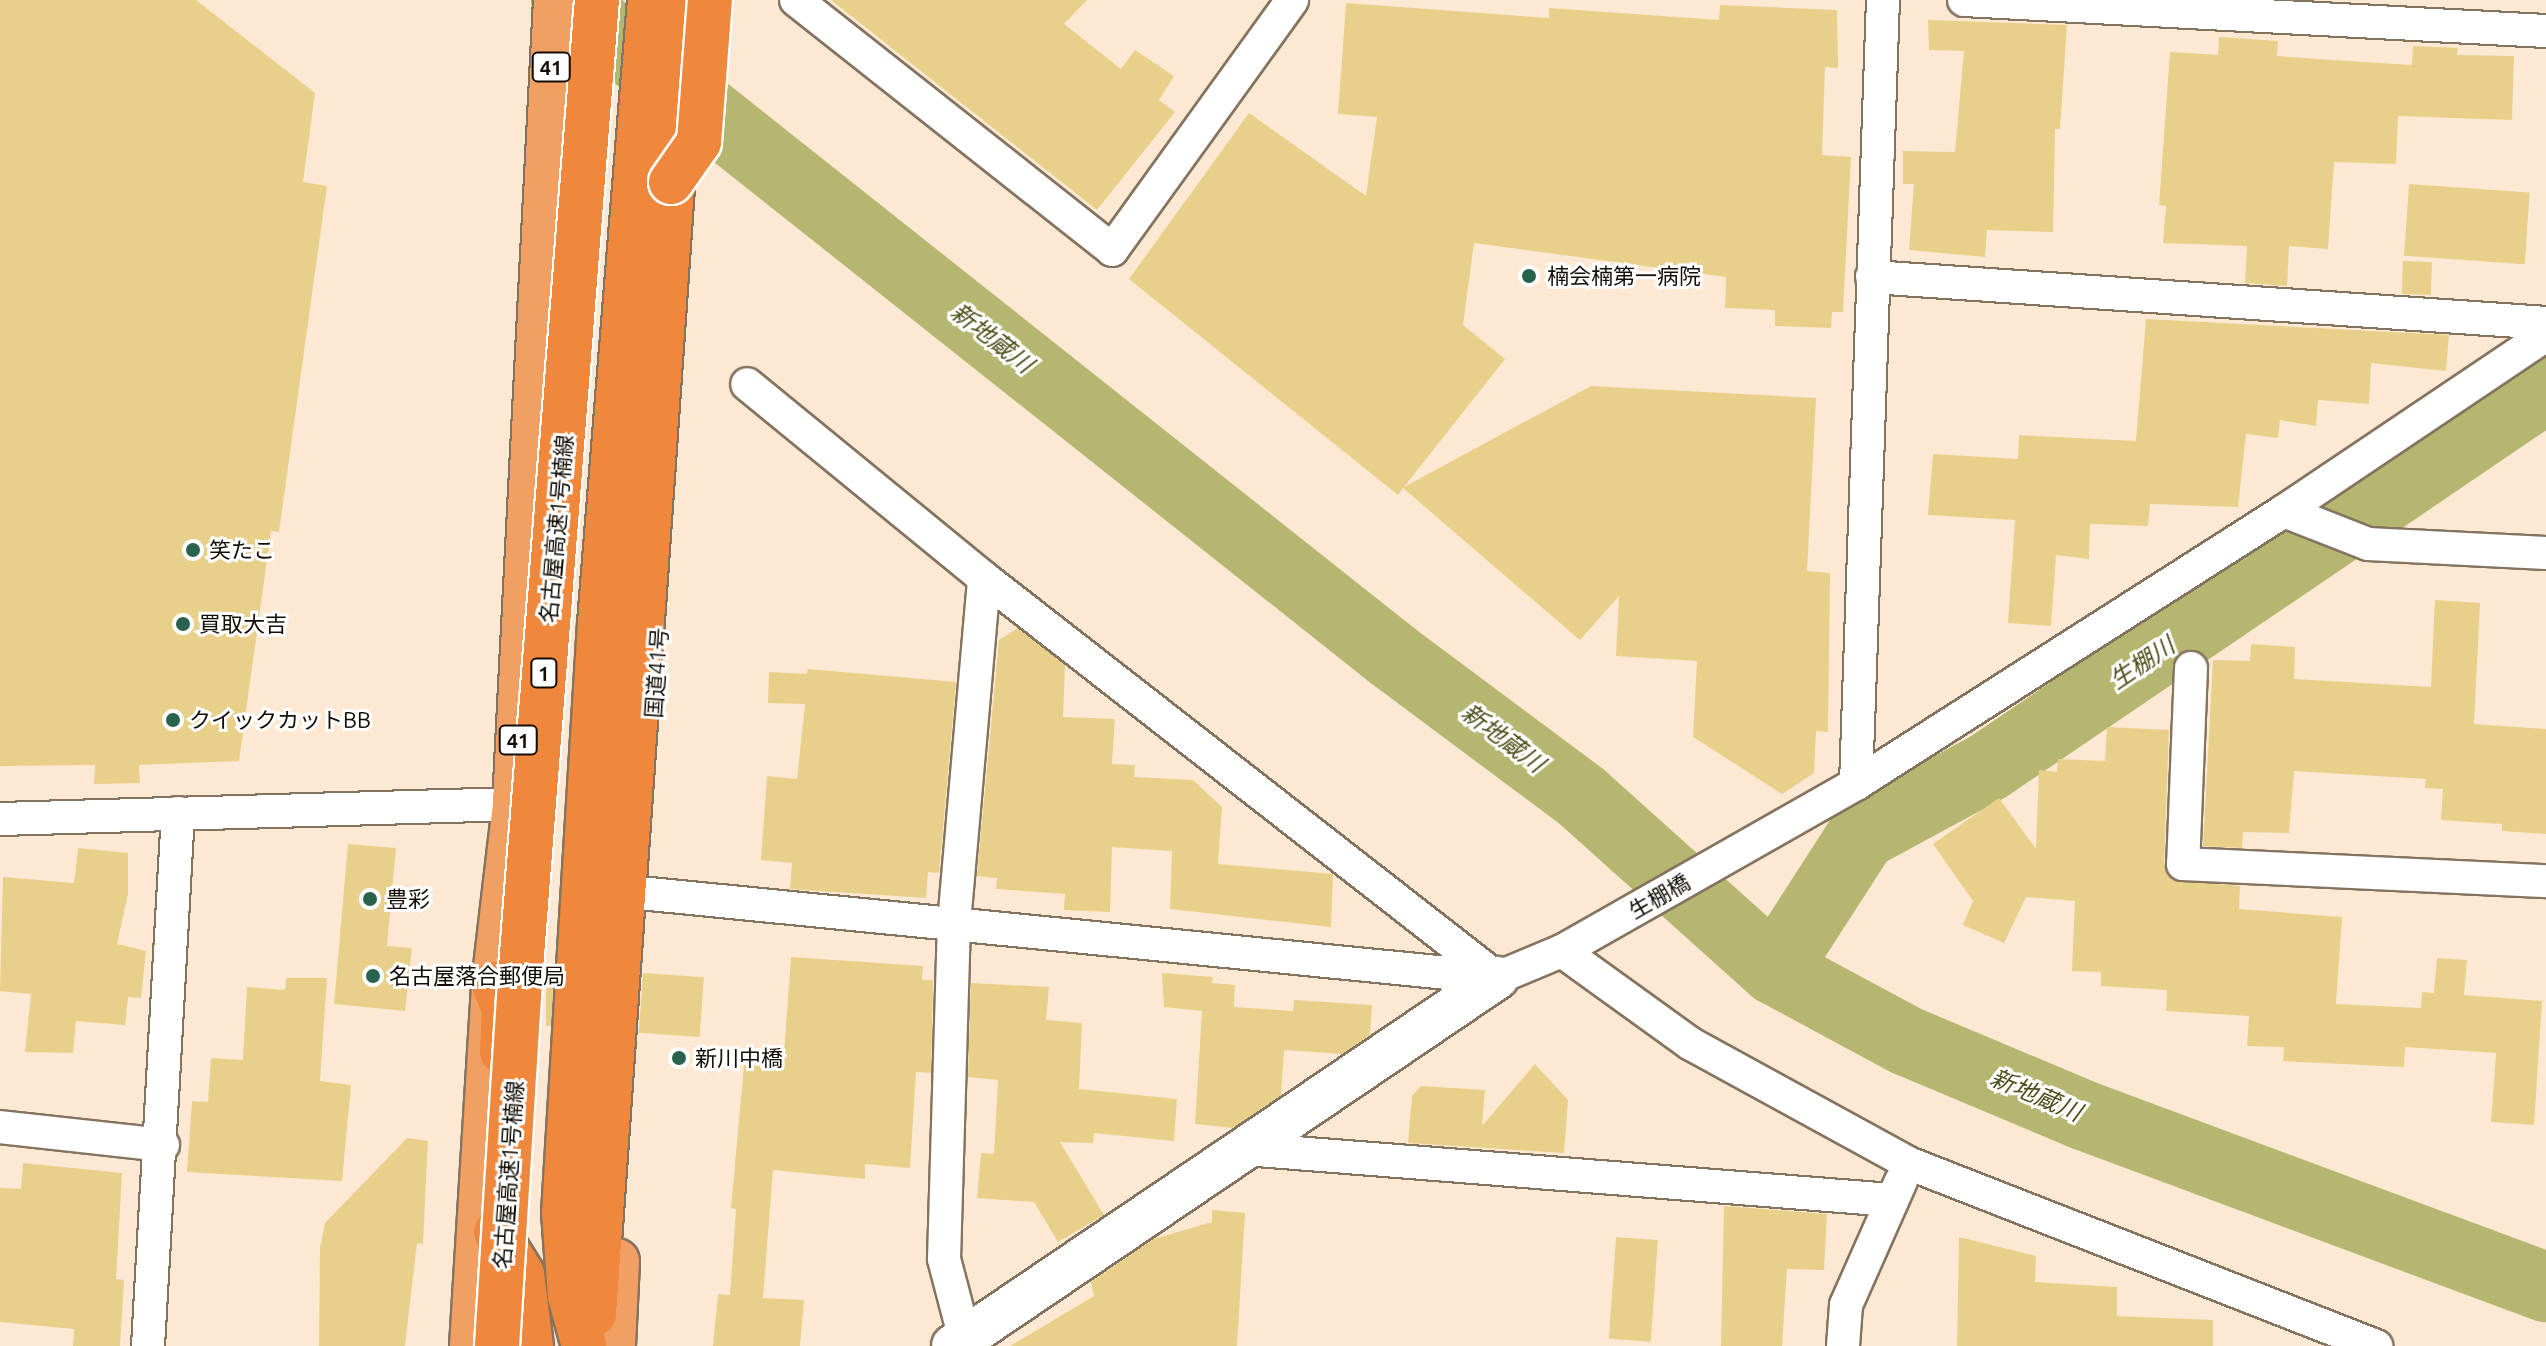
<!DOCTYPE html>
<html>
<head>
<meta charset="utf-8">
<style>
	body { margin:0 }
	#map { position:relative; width:2546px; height:1346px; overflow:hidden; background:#fde9d3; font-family:Ubuntu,"Noto Sans JP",sans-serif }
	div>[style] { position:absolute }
	.river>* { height:70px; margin:-35px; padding:0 35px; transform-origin:35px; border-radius:35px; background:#b5b771 }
	.building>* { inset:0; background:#e8d08a; transform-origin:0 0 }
	.roads { filter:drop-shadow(2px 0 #84735f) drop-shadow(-2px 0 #84735f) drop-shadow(0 2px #84735f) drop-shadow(0 -2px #84735f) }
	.minor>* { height:32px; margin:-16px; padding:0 16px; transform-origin:16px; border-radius:16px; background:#fff }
	.tertiary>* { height:42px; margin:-21px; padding:0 21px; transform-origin:21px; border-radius:21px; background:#fff }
	.trunk>* { height:44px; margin:-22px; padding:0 22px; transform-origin:22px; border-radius:22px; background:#f29f63 }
	.motorway>* { height:44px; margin:-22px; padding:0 22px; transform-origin:22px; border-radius:22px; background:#ef873c }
	.bridges { filter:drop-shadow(2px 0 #fff) drop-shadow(-2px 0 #fff) drop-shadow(0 2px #fff) drop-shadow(0 -2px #fff) }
	.motorway-bridge>* { height:44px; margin:-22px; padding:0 22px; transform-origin:22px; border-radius:22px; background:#ef873c }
	.dots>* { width:22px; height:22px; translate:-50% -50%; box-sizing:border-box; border:4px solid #fff; border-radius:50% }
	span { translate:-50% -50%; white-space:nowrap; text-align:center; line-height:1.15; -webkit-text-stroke:6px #fff; paint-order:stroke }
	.shield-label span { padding:2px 6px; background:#fff; border:2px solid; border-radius:6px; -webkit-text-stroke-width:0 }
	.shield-label { font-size:20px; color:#130d06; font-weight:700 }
	.poi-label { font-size:22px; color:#130d06 }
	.left { translate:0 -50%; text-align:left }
	.street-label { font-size:22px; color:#130d06 }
	.water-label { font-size:24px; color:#4e4f1a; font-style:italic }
</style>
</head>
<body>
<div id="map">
	<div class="river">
		<div style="left:566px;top:0;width:1056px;rotate:38.42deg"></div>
		<div style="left:1393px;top:656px;width:236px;rotate:36.7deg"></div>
		<div style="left:1582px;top:797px;width:259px;rotate:41.9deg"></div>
		<div style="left:1775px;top:970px;width:150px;rotate:28.3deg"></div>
		<div style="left:1907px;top:1041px;width:191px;rotate:22.8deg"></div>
		<div style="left:2083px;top:1115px;width:494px;rotate:20.4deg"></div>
		<div style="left:1775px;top:970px;width:161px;rotate:-57.2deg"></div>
		<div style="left:1862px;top:835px;width:143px;rotate:-28.4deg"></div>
		<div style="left:1988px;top:767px;width:675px;rotate:-34.18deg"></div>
	</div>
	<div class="building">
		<div style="clip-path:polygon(0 0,196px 0,315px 93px,303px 182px,327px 186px,279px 532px,271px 531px,239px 761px,139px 765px,140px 783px,94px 784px,95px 765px,0 766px)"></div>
		<div style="clip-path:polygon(831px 0,1087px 0,1064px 24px,1121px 69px,1135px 50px,1174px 76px,1159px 100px,1175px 112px,1097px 210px)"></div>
		<div style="clip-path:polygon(1346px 3px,1549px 18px,1549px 8px,1719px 20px,1720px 5px,1837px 10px,1838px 68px,1825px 67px,1822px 155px,1851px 157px,1843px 312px,1832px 312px,1831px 328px,1775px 326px,1775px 310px,1725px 308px,1726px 277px,1474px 243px,1463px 325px,1505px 359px,1404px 487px,1591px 386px,1816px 398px,1807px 571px,1830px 573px,1828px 732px,1816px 731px,1814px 773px,1782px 794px,1693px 737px,1697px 661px,1616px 656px,1619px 596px,1580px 640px,1403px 488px,1398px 495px,1129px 279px,1249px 113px,1366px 196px,1377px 117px,1338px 114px)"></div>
		<div style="clip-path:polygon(1928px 20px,2067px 25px,2060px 129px,2055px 129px,2053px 232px,1987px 230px,1985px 257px,1909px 250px,1914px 184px,1903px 184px,1903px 151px,1955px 152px,1964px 51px,1929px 50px)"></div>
		<div style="clip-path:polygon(2219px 37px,2278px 41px,2277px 56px,2333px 60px,2412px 65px,2413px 46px,2458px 48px,2457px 55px,2514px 56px,2512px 120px,2398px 116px,2396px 164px,2334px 162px,2328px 249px,2289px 246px,2287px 286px,2245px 283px,2247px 246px,2163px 243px,2166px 206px,2159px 205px,2170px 52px,2218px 55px)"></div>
		<div style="left:2409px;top:184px;width:121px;height:72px;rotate:4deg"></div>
		<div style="left:2403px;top:261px;width:29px;height:33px;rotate:2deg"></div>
		<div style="clip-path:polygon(2146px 319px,2449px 335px,2446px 371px,2371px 363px,2369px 404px,2318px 400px,2316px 426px,2280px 420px,2278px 438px,2246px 434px,2238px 507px,2150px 504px,2148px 526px,2090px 524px,2089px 559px,2056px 555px,2051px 626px,2008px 623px,2015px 520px,1928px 515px,1933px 454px,2018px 459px,2019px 435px,2136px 441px)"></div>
		<div style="clip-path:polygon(2435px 600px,2480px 603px,2474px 724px,2546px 729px,2546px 834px,2502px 831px,2502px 824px,2441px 820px,2443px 789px,2425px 788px,2426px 779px,2294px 771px,2289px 833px,2243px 832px,2242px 848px,2203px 846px,2213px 660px,2250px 661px,2251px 644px,2295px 647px,2294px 679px,2431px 687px)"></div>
		<div style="clip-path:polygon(1018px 628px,1065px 665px,1063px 717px,1115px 719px,1112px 764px,1135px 765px,1134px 777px,1193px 780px,1222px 807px,1218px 864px,1333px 874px,1331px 927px,1170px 909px,1172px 851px,1112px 847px,1110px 912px,1064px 910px,1065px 894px,996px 889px,997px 878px,977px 876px,999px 640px)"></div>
		<div style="clip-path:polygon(808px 669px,956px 682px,939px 873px,928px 872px,926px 898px,790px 889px,792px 863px,761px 860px,767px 776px,797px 779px,805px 704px,768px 703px,769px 672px,807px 674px)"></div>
		<div style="clip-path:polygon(2107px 727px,2169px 730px,2164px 863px,2172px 880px,2240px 886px,2239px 909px,2342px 917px,2336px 1004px,2421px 1008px,2422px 992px,2434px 993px,2437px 958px,2467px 960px,2464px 995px,2542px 1001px,2534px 1125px,2491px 1122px,2496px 1053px,2405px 1047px,2404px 1067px,2283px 1061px,2284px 1047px,2247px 1046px,2249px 1016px,2166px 1011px,2167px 990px,2101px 986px,2101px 972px,2072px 971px,2075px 901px,2026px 897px,2004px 943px,1963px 925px,1973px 901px,1933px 844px,1999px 798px,2036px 849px,2039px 770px,2057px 772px,2058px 759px,2105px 761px)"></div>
		<div style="clip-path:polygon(348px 844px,396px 848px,387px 946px,412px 948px,405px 1011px,334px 1004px)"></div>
		<div style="clip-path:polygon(78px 848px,128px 853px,128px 894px,117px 944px,146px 951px,141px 998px,128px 997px,125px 1025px,76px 1021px,73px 1053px,25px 1052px,31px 994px,0 991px,3px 877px,74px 883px)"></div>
		<div style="clip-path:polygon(791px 957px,923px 966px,922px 980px,933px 980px,931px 1073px,916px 1072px,910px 1168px,865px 1164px,865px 1179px,773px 1170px,763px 1298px,804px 1300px,800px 1346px,713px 1346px,718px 1294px,730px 1295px,736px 1209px,731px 1208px,744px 1065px,783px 1068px)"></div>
		<div style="left:546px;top:966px;width:8px;height:60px"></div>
		<div style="left:643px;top:973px;width:61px;height:60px;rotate:4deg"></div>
		<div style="clip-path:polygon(1162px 973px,1213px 977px,1212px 983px,1235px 985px,1234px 1007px,1293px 1011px,1294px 1000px,1372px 1005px,1370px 1035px,1342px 1054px,1284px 1050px,1281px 1095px,1233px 1128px,1195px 1124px,1202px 1011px,1164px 1007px)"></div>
		<div style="clip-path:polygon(286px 978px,327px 978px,320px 1081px,351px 1085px,342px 1181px,187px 1172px,192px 1101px,208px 1102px,211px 1058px,243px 1060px,247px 987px,285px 990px)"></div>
		<div style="clip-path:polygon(971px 983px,1049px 987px,1046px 1020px,1082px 1023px,1079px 1089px,1177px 1099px,1174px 1141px,1094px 1133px,1093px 1143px,1060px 1142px,1104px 1215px,1058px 1242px,1034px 1202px,977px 1198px,981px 1153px,994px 1154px,998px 1080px,968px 1077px)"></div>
		<div style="clip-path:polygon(1535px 1064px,1568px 1100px,1564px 1153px,1408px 1143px,1412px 1096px,1421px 1086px,1485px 1090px,1482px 1126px)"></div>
		<div style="clip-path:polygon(407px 1138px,428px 1141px,423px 1244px,417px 1243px,405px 1346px,319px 1346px,320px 1248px,325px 1223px)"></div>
		<div style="clip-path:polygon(23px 1163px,122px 1173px,116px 1279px,124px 1280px,120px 1346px,73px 1346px,74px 1329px,0 1322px,0 1188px,21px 1189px)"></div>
		<div style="clip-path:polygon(1724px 1206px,1827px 1214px,1824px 1270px,1787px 1269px,1782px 1346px,1721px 1346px)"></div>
		<div style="clip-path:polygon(1212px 1210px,1245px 1213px,1237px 1346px,1010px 1346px,1094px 1296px,1091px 1282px,1154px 1239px,1212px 1222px)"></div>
		<div style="left:1616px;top:1237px;width:42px;height:102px;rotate:4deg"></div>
		<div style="clip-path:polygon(1959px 1237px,2036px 1256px,2035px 1282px,2117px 1287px,2117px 1316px,2213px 1320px,2213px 1346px,1957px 1346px)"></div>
	</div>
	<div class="roads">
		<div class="minor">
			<div style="left:796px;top:0;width:403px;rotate:38.3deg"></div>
			<div style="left:1112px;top:250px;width:308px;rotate:-54.2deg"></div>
			<div style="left:1964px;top:0;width:583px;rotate:3.05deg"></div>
			<div style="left:1872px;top:277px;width:676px;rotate:3.9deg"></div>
			<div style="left:2284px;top:511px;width:90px;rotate:21.4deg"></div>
			<div style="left:2368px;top:544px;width:178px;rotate:2.9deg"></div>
			<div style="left:2191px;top:668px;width:196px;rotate:92.3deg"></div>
			<div style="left:2183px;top:864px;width:363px;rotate:2.7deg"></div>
			<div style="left:1856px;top:784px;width:784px;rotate:-88.03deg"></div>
			<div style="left:0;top:819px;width:515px;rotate:-1.67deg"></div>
			<div style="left:640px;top:893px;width:861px;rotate:5.66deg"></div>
			<div style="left:1497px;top:978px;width:651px;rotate:-142.06deg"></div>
			<div style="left:984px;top:578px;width:306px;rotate:-140.7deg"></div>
			<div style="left:1562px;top:951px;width:159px;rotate:35.8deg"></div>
			<div style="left:1691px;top:1044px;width:247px;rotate:28.7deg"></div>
			<div style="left:1908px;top:1163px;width:503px;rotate:21.36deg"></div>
			<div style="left:1497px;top:978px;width:70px;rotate:-22.6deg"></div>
			<div style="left:1562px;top:951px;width:338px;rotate:-29.6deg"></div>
			<div style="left:1856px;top:784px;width:508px;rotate:-32.53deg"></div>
			<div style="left:2284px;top:511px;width:316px;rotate:-33.9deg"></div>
			<div style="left:0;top:1127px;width:164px;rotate:6.3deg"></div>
			<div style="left:1245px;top:1149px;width:649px;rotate:4.51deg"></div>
			<div style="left:965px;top:1339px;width:83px;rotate:-104.7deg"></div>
			<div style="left:944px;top:1259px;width:336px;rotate:-88.3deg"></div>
			<div style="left:954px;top:923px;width:346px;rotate:-85deg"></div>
			<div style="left:148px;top:1346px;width:534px;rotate:-86.78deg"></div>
			<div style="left:1843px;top:1346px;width:41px;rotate:-85.8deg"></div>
			<div style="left:1846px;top:1305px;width:136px;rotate:-66.1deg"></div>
		</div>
		<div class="tertiary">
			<div style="left:953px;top:1346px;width:657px;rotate:-34.08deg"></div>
		</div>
		<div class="trunk">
			<div style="left:472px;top:1346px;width:363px;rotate:-86.5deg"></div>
			<div style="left:494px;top:984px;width:181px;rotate:-83.3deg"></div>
			<div style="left:515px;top:804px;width:805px;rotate:-87.08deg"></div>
			<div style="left:613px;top:1346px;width:85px;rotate:-87.3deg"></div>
		</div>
		<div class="motorway">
			<div style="left:494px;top:984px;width:27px;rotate:68deg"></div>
			<div style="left:504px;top:1009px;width:43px;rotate:92.7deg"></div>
			<div style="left:496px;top:1232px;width:49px;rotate:58.2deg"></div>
			<div style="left:522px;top:1274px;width:73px;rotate:82.9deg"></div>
			<div style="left:594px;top:1314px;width:1317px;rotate:-86.04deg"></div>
			<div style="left:584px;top:1346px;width:52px;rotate:-105.6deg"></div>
			<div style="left:570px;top:1296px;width:83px;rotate:-94.1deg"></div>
			<div style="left:564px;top:1213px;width:591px;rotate:-86.51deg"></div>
			<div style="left:600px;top:623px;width:625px;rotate:-85.41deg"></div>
		</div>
	</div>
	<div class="bridges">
		<div class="motorway-bridge">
			<div style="left:671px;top:182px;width:49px;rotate:-55deg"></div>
			<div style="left:699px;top:142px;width:142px;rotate:-85.6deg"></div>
			<div style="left:497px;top:1346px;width:367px;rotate:-86.4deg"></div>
			<div style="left:520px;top:980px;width:983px;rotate:-85.51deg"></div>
		</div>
	</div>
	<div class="dots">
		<div style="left:1529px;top:276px;background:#28634e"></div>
		<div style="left:193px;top:550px;background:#28634e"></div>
		<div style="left:183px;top:624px;background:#28634e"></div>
		<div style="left:173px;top:720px;background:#28634e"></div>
		<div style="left:370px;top:899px;background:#28634e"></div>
		<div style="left:373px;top:976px;background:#28634e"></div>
		<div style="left:679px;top:1058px;background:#28634e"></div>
	</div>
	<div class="shield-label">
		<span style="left:551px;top:67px">41</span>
		<span style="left:544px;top:673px">1</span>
		<span style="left:518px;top:740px">41</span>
	</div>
	<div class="poi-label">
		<span class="left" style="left:1547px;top:276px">楠会楠第一病院</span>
		<span class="left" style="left:209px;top:550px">笑たこ</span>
		<span class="left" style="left:199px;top:624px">買取大吉</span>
		<span class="left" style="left:189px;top:720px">クイックカットBB</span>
		<span class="left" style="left:386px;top:899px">豊彩</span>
		<span class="left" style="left:389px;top:976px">名古屋落合郵便局</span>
		<span class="left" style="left:695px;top:1058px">新川中橋</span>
	</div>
	<div class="street-label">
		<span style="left:556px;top:529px;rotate:-85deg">名古屋高速1号楠線</span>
		<span style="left:656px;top:673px;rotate:-86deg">国道41号</span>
		<span style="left:1659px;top:896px;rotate:-30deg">生棚橋</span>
		<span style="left:508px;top:1175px;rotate:-86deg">名古屋高速1号楠線</span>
	</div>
	<div class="water-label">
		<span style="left:992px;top:338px;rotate:38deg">新地蔵川</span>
		<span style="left:2142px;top:663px;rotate:-34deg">生棚川</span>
		<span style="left:1503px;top:738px;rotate:37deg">新地蔵川</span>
		<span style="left:2036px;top:1095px;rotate:23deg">新地蔵川</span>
	</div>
</div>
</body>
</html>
